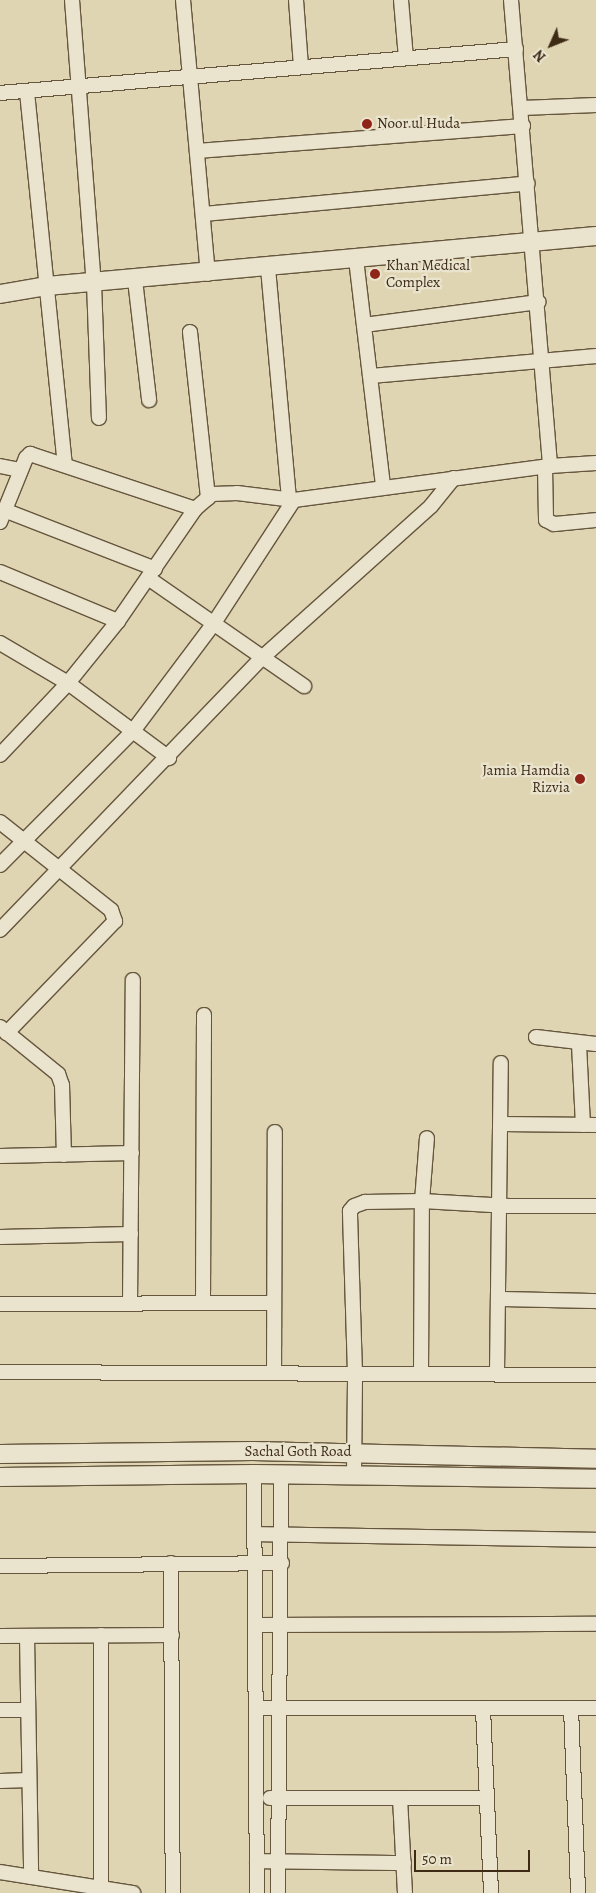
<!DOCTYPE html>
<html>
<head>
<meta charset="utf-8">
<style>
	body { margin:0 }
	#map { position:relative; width:596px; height:1893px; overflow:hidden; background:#dfd5b3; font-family:Alegreya,serif }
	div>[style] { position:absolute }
	.roads { filter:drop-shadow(1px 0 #66563d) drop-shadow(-1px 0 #66563d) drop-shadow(0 1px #66563d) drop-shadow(0 -1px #66563d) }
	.minor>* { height:14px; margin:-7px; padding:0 7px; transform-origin:7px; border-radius:7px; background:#eae4ce }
	.tertiary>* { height:18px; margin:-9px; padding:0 9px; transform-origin:9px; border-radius:9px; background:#eae4ce }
	.dots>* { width:14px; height:14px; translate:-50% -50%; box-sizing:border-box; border:2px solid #eae4ce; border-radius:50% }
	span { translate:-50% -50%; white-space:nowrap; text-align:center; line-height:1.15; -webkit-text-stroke:4.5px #eae4ce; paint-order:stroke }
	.poi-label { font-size:15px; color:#3d2b16 }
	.left { translate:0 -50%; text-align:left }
	.right { translate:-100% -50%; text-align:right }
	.street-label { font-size:15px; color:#3d2b16 }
	.north { position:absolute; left:526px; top:20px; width:50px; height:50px; -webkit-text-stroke:4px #eae4ce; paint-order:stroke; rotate:226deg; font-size:14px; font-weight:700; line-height:20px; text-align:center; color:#3d2b16 }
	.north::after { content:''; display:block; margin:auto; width:18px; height:22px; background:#3d2b16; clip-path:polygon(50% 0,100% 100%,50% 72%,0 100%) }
	.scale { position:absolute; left:414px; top:1850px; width:116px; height:22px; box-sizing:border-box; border:2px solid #3d2b16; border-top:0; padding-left:6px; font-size:15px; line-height:18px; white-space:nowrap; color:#3d2b16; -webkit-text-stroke:4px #eae4ce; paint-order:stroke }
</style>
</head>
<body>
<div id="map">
	<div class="roads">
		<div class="minor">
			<div style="left:72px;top:0;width:284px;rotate:85.6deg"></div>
			<div style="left:94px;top:283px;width:135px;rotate:87.9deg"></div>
			<div style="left:183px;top:0;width:275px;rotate:84.8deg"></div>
			<div style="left:296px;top:0;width:66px;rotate:85.7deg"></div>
			<div style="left:401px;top:0;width:58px;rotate:85.1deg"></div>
			<div style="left:511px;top:0;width:468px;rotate:85.2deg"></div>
			<div style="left:27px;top:92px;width:374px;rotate:84.2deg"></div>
			<div style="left:0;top:93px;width:518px;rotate:-4.87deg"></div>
			<div style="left:522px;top:108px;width:74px;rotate:-2.3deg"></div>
			<div style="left:197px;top:151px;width:327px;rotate:-4.4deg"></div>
			<div style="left:203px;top:214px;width:326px;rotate:-5.4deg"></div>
			<div style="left:356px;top:259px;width:230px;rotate:83.2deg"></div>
			<div style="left:268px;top:268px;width:232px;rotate:84.8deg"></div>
			<div style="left:135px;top:280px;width:121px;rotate:83.3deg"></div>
			<div style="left:364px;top:325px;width:176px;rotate:-7.5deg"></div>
			<div style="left:190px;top:332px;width:167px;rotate:83.8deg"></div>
			<div style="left:371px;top:376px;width:226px;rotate:-5.1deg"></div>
			<div style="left:0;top:466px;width:21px;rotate:11deg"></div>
			<div style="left:545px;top:467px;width:53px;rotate:88.9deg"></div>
			<div style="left:546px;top:520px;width:9px;rotate:27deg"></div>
			<div style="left:554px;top:524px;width:42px;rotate:-5.4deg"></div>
			<div style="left:4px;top:510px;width:162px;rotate:21.3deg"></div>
			<div style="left:0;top:522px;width:69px;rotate:-67.9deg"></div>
			<div style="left:26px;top:458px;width:6px;rotate:-45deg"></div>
			<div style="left:30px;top:454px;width:174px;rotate:18.4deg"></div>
			<div style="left:0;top:572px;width:128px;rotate:22.6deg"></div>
			<div style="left:148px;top:578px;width:190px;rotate:34.7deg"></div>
			<div style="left:0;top:643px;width:79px;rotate:30.5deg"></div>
			<div style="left:68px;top:683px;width:126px;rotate:36.6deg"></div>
			<div style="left:0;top:755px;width:99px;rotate:-46.6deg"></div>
			<div style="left:68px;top:683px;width:80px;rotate:-51.1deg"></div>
			<div style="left:118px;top:621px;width:136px;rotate:-55.5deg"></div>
			<div style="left:195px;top:509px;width:23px;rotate:-41deg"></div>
			<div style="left:212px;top:494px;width:25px;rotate:-2deg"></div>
			<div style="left:237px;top:493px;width:57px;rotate:7deg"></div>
			<div style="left:294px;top:500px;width:258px;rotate:-7.6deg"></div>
			<div style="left:550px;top:466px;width:46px;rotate:-3.7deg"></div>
			<div style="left:0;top:822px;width:142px;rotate:38.4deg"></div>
			<div style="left:111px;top:910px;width:12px;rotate:70deg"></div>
			<div style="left:115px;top:921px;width:156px;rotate:134deg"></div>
			<div style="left:0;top:865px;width:189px;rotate:-45.2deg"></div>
			<div style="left:133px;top:731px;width:135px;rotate:-53.1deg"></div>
			<div style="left:214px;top:623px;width:147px;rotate:-57deg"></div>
			<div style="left:0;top:930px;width:380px;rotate:-46.1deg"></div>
			<div style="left:264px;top:656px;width:224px;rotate:-41.9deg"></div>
			<div style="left:431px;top:506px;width:36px;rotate:-51deg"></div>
			<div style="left:0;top:1027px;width:75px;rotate:39deg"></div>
			<div style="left:58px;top:1074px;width:12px;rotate:70deg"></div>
			<div style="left:62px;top:1085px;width:70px;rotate:88.4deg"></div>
			<div style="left:536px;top:1037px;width:60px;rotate:6.7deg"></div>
			<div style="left:579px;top:1044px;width:81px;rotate:87.2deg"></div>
			<div style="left:501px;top:1124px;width:95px;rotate:0.6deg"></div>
			<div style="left:0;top:1156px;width:132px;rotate:-1.3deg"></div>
			<div style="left:0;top:1237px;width:131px;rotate:-1.3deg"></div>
			<div style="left:498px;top:1299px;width:98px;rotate:1.2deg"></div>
			<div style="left:203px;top:1303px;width:288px;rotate:-89.8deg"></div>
			<div style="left:0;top:1304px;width:274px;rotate:-0.2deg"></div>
			<div style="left:130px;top:1304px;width:324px;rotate:-89.5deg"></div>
			<div style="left:0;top:1372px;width:596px;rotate:0.29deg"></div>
			<div style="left:274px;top:1373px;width:241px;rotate:-89.8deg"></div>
			<div style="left:421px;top:1373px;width:172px;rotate:-89.7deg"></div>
			<div style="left:422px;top:1201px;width:63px;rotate:-85.5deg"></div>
			<div style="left:497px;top:1373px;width:310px;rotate:-89.3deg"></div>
			<div style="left:254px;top:1474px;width:419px;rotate:89.6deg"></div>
			<div style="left:354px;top:1475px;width:102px;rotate:-89.4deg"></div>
			<div style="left:355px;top:1373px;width:162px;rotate:-91.8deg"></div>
			<div style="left:350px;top:1211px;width:6px;rotate:-51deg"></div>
			<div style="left:354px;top:1206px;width:12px;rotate:-20deg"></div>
			<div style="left:365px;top:1202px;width:57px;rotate:-1deg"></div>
			<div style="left:422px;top:1201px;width:87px;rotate:3.3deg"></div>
			<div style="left:509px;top:1206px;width:87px"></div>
			<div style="left:257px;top:1534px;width:339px;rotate:1deg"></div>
			<div style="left:171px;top:1563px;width:330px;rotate:89.7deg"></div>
			<div style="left:0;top:1566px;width:282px;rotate:-0.6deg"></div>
			<div style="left:257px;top:1625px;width:339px;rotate:-0.2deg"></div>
			<div style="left:0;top:1636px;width:172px;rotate:-0.3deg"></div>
			<div style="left:27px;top:1636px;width:241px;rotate:89deg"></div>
			<div style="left:257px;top:1708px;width:339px"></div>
			<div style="left:571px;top:1708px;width:185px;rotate:87.8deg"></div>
			<div style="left:483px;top:1709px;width:184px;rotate:87.5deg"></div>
			<div style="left:0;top:1710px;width:28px"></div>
			<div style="left:0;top:1781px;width:29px;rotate:-2deg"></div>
			<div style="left:270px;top:1798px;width:217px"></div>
			<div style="left:400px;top:1798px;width:95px;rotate:87deg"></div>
			<div style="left:257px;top:1861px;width:147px;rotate:0.8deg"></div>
			<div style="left:0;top:1872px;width:135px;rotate:9deg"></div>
			<div style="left:101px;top:1888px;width:253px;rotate:-90deg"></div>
			<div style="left:278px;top:1893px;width:418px;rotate:-89.6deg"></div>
		</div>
		<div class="tertiary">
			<div style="left:0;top:294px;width:48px;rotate:-9.7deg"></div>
			<div style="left:47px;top:286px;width:551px;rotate:-5.2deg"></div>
			<div style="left:0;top:1454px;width:253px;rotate:-0.7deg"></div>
			<div style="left:253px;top:1451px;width:343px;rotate:1.3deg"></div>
			<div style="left:0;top:1477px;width:254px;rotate:-0.7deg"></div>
			<div style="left:254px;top:1474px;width:342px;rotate:0.8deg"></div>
		</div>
	</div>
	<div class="dots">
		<div style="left:367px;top:124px;background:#8f2418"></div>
		<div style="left:375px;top:274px;background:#8f2418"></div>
		<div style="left:580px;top:779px;background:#8f2418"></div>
	</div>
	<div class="poi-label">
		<span class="left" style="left:377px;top:124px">Noor ul Huda</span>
		<span class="left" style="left:386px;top:274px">Khan Medical<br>Complex</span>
		<span class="right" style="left:570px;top:779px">Jamia Hamdia<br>Rizvia</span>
	</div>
	<div class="street-label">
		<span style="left:298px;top:1452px">Sachal Goth Road</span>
	</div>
	<div class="north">N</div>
	<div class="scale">50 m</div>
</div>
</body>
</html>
